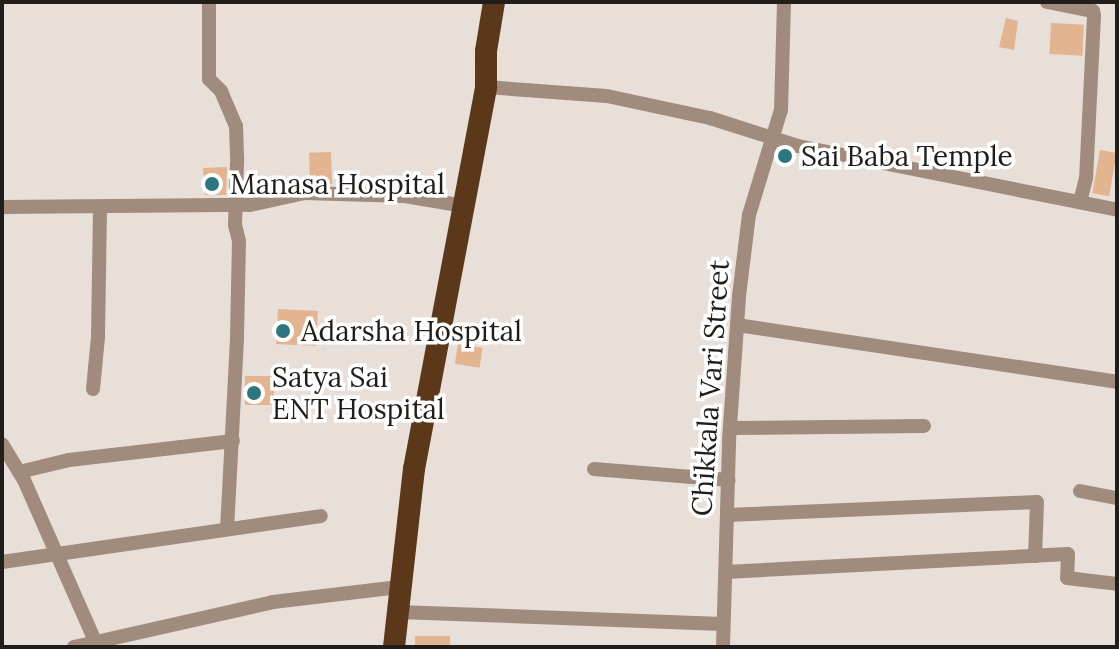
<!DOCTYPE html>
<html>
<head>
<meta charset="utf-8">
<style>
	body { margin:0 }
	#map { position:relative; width:1119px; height:649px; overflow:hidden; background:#e8dfd9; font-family:Lora,serif }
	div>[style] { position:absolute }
	.building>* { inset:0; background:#e3b490; transform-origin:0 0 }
	.minor>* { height:14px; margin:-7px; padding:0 7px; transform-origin:7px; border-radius:7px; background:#a08b7d }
	.trunk>* { height:22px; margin:-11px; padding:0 11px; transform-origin:11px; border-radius:11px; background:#5c381a }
	.dots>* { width:22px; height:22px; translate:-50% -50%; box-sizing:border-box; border:4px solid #fff; border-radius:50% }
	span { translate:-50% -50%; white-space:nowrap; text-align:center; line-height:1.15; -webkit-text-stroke:7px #fff; paint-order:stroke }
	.poi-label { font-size:28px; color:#201d1b }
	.left { translate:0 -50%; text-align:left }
	.street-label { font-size:28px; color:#201d1b }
	.frame { position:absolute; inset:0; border:4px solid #201d1b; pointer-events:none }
</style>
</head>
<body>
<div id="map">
	<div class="building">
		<div style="clip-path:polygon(1006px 18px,1018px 21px,1014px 50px,999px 47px)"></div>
		<div style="left:1051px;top:23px;width:33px;height:31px;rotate:3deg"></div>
		<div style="left:1100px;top:150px;width:17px;height:44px;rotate:10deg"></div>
		<div style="left:331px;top:152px;width:32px;height:22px;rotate:88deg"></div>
		<div style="clip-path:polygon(227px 167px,226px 195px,205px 195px,203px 168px)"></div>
		<div style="left:278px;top:309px;width:40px;height:35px;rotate:3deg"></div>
		<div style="left:458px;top:344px;width:25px;height:20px;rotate:9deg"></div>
		<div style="left:245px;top:376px;width:29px;height:29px"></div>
		<div style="left:415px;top:636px;width:35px;height:11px"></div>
	</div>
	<div class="minor">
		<div style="left:209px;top:2px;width:77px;rotate:90deg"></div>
		<div style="left:209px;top:79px;width:17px;rotate:45deg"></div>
		<div style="left:221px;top:91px;width:38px;rotate:67deg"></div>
		<div style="left:236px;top:126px;width:36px;rotate:88deg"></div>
		<div style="left:237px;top:162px;width:63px;rotate:91.8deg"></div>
		<div style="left:235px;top:225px;width:16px;rotate:76deg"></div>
		<div style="left:239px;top:241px;width:98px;rotate:91.2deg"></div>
		<div style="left:237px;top:339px;width:189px;rotate:93deg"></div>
		<div style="left:1047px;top:2px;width:47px;rotate:11.1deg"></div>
		<div style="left:1093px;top:11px;width:5px;rotate:79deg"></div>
		<div style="left:1094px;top:16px;width:162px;rotate:92.8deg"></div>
		<div style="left:1086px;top:178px;width:25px;rotate:104deg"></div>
		<div style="left:486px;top:87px;width:121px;rotate:4.3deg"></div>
		<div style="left:607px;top:96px;width:105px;rotate:12.1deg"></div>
		<div style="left:710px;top:118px;width:92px;rotate:17.7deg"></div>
		<div style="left:798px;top:146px;width:325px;rotate:11.3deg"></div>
		<div style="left:2px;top:207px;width:248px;rotate:-0.5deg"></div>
		<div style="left:250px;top:205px;width:55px;rotate:-12.5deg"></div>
		<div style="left:304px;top:193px;width:101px;rotate:1.7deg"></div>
		<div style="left:405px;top:196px;width:60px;rotate:9.6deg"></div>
		<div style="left:737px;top:325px;width:384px;rotate:8.5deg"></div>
		<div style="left:93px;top:389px;width:52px;rotate:-84.5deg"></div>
		<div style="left:98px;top:337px;width:130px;rotate:-89.1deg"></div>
		<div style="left:730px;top:428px;width:194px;rotate:-0.6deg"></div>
		<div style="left:2px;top:444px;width:42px;rotate:58.6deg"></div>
		<div style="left:24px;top:480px;width:176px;rotate:66.2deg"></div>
		<div style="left:594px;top:469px;width:135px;rotate:4.7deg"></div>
		<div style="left:19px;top:472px;width:51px;rotate:-13.5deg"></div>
		<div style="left:69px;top:460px;width:165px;rotate:-6.6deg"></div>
		<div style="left:1080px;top:491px;width:38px;rotate:11deg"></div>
		<div style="left:727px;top:515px;width:310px;rotate:-2.4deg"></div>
		<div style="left:1037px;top:502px;width:54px;rotate:92.1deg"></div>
		<div style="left:2px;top:562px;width:322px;rotate:-8.2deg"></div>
		<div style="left:726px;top:572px;width:342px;rotate:-3deg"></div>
		<div style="left:1068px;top:554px;width:24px;rotate:92deg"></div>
		<div style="left:1067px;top:578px;width:50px;rotate:6.8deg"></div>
		<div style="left:398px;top:612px;width:325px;rotate:2.1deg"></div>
		<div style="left:74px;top:647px;width:204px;rotate:-12.7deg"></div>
		<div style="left:273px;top:602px;width:127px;rotate:-6.8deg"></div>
		<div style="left:723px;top:647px;width:207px;rotate:-88.3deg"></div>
		<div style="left:729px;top:440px;width:144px;rotate:-86deg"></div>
		<div style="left:739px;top:296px;width:82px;rotate:-83deg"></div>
		<div style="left:749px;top:215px;width:110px;rotate:-73.1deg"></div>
		<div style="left:781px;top:110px;width:108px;rotate:-88.4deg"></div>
	</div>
	<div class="trunk">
		<div style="left:394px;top:647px;width:179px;rotate:-83.6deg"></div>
		<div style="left:414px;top:469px;width:389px;rotate:-79.3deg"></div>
		<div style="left:486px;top:87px;width:36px;rotate:-90deg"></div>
		<div style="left:486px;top:51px;width:50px;rotate:-80.7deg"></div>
	</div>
	<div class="dots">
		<div style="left:785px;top:156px;background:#2d757f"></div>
		<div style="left:212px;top:184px;background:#2d757f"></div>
		<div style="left:283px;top:331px;background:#2d757f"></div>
		<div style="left:254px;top:393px;background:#2d757f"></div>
	</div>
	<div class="poi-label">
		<span class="left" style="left:801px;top:156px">Sai Baba Temple</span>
		<span class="left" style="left:230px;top:184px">Manasa Hospital</span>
		<span class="left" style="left:301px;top:331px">Adarsha Hospital</span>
		<span class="left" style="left:272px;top:393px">Satya Sai<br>ENT Hospital</span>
	</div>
	<div class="street-label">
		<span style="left:710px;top:388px;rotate:-86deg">Chikkala Vari Street</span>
	</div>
	<div class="frame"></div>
</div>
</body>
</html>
